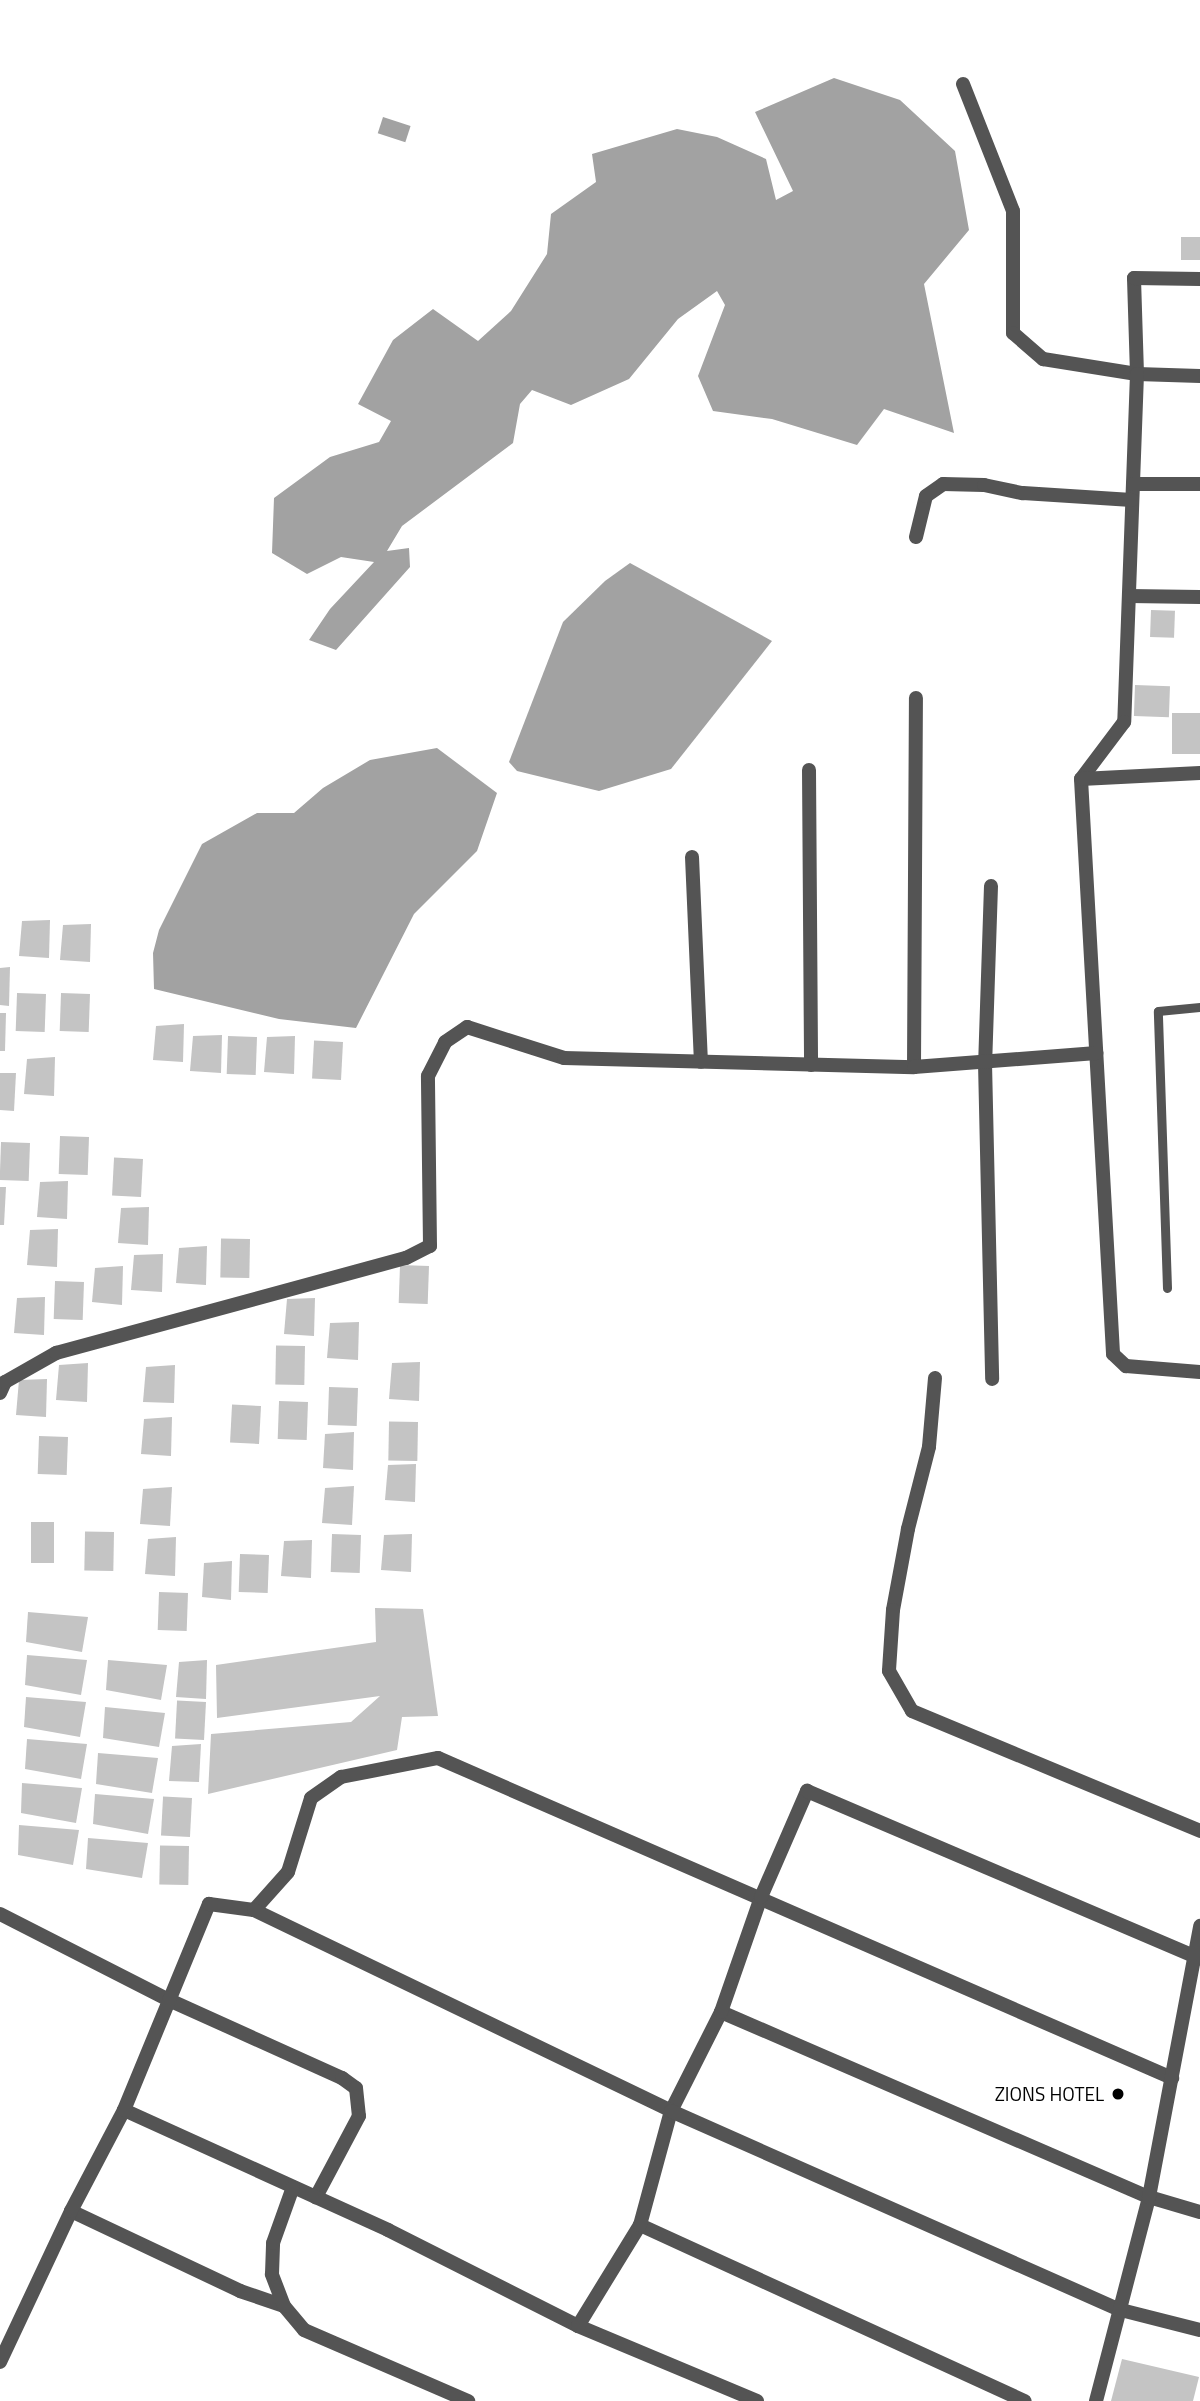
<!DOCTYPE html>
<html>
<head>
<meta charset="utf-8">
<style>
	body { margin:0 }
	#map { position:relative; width:1200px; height:2401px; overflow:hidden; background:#fff; font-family:"Titillium Web",sans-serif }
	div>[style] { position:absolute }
	.water>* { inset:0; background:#a2a2a2; transform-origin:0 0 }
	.building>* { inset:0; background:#c4c4c4; transform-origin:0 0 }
	.service>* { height:9px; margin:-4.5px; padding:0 4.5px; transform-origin:4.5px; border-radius:4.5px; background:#545454 }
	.minor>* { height:14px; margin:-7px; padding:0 7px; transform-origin:7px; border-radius:7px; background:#545454 }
	.dots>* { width:19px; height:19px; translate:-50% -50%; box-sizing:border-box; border:4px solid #fff; border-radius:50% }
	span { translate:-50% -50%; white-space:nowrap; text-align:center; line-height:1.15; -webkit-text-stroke:7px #fff; paint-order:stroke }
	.poi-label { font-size:19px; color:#000 }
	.right { translate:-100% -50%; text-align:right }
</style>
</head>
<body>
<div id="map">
	<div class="water">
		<div style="clip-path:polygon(834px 78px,900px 100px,955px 151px,969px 230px,924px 284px,954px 433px,884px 409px,857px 445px,772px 419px,713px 411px,698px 376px,725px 305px,717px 291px,678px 319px,629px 379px,571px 405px,532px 390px,520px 404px,513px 443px,402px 526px,387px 551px,409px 548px,410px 567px,336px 650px,309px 640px,330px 609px,374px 562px,341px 557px,307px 574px,272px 553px,274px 498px,330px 457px,379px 442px,391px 421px,358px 404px,393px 340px,433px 309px,478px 341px,511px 311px,547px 254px,551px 214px,596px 182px,592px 154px,677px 129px,717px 137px,766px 159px,776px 200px,793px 191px,755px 112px)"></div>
		<div style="left:383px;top:117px;width:29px;height:17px;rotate:18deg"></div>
		<div style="clip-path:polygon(630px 563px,772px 641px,671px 769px,599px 791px,517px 771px,509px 762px,563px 622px,605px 581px)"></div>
		<div style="clip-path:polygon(437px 748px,497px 793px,477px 851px,414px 914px,356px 1028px,279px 1019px,154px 989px,153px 953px,159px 930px,202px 844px,257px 813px,294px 813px,323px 788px,370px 760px)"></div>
	</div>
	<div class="building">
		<div style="left:1181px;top:237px;width:19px;height:23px"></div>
		<div style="left:1151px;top:610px;width:24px;height:27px;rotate:2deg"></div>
		<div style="left:1135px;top:685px;width:35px;height:31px;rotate:2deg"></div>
		<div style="left:1172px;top:713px;width:28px;height:41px"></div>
		<div style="clip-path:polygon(50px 920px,49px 958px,19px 956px,22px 921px)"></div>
		<div style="clip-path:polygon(91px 924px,90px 962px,60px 960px,63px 925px)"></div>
		<div style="clip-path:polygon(10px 967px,9px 1006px,0 1005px,0 968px)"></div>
		<div style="left:46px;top:994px;width:38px;height:29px;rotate:92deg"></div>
		<div style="left:90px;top:994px;width:38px;height:29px;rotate:92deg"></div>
		<div style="clip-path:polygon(0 1013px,6px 1013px,5px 1051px,0 1051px)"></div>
		<div style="clip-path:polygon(184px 1024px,183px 1062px,153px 1060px,156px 1026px)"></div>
		<div style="clip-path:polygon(222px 1035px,221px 1073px,190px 1071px,193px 1036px)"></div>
		<div style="clip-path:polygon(295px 1036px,294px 1074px,264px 1072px,267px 1037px)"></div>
		<div style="left:257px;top:1037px;width:38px;height:29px;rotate:92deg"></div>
		<div style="left:343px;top:1042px;width:38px;height:29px;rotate:93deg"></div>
		<div style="clip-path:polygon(55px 1057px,54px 1096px,24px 1094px,27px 1059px)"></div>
		<div style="clip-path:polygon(0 1073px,16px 1073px,14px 1111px,0 1110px)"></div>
		<div style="left:89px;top:1137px;width:38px;height:29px;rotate:92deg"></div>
		<div style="left:30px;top:1143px;width:38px;height:29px;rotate:92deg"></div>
		<div style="left:143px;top:1159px;width:38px;height:29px;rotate:93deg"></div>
		<div style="clip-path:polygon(68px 1181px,67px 1219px,37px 1217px,40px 1182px)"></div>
		<div style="clip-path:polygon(0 1187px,6px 1187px,4px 1225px,0 1225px)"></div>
		<div style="clip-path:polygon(149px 1207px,148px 1245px,118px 1243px,121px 1208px)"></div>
		<div style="clip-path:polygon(58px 1229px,57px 1267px,27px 1265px,30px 1230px)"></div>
		<div style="left:250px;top:1239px;width:39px;height:29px;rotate:91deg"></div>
		<div style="clip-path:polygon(207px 1246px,206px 1285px,176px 1283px,179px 1248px)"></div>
		<div style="clip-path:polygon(163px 1254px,162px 1292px,131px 1290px,134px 1255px)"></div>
		<div style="clip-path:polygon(123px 1266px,122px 1305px,92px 1302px,95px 1268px)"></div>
		<div style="left:429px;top:1266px;width:38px;height:29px;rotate:92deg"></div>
		<div style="left:84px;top:1282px;width:38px;height:29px;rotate:92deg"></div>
		<div style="clip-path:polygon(45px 1297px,44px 1335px,14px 1333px,17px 1298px)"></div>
		<div style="clip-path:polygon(315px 1298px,314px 1336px,284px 1334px,287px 1299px)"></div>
		<div style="clip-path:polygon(359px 1322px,358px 1360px,327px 1358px,330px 1323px)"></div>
		<div style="left:305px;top:1346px;width:39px;height:29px;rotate:91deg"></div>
		<div style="clip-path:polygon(420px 1362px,419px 1401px,389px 1399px,392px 1363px)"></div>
		<div style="clip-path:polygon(88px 1363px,87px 1402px,56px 1400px,59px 1365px)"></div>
		<div style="clip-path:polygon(175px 1365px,174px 1403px,143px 1402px,146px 1367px)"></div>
		<div style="clip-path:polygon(47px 1379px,46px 1417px,16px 1415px,19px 1380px)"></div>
		<div style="left:358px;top:1388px;width:38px;height:29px;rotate:92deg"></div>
		<div style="left:308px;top:1402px;width:38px;height:29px;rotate:92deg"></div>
		<div style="left:261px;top:1406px;width:38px;height:29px;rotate:93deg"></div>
		<div style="clip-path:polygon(172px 1417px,171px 1456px,141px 1454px,144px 1419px)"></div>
		<div style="left:418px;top:1422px;width:39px;height:29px;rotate:91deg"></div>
		<div style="clip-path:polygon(354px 1432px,353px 1470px,323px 1468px,325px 1434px)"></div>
		<div style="left:68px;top:1437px;width:38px;height:29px;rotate:92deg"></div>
		<div style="clip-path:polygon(416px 1464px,415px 1502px,385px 1500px,388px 1465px)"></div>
		<div style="clip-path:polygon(354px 1486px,352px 1525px,322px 1523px,325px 1488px)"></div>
		<div style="clip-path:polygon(172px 1487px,170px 1526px,140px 1524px,143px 1489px)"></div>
		<div style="left:31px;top:1522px;width:23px;height:41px"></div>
		<div style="left:114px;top:1532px;width:39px;height:29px;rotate:91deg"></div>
		<div style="clip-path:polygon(412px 1534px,411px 1572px,381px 1570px,384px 1535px)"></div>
		<div style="left:361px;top:1535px;width:38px;height:29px;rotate:92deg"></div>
		<div style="clip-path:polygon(176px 1537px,175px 1576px,145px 1574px,148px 1539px)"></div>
		<div style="clip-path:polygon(312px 1540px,311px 1578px,281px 1576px,284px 1541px)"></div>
		<div style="left:269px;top:1555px;width:38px;height:29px;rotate:92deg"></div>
		<div style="clip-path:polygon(232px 1561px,231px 1600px,202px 1597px,204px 1563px)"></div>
		<div style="left:188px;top:1593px;width:38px;height:29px;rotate:92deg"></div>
		<div style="clip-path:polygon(375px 1608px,423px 1609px,438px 1716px,402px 1717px,397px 1750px,208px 1794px,211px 1734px,351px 1722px,380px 1696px,217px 1718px,216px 1665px,376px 1642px)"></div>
		<div style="clip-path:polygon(28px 1612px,88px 1617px,82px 1652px,26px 1642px)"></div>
		<div style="clip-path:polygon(27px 1655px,87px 1660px,81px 1695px,25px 1685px)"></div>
		<div style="clip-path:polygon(108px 1660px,167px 1665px,161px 1700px,106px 1690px)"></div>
		<div style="clip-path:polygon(207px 1660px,206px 1699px,176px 1697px,179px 1662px)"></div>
		<div style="clip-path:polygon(26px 1697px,86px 1702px,80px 1737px,24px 1727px)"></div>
		<div style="left:206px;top:1702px;width:38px;height:29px;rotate:93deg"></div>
		<div style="clip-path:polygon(105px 1707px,165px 1713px,159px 1747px,103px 1738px)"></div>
		<div style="clip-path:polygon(27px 1739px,87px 1744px,81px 1779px,25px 1769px)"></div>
		<div style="clip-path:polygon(201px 1744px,199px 1782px,169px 1781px,172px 1746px)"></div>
		<div style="clip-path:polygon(98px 1753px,158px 1758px,152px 1793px,96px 1784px)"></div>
		<div style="clip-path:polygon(22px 1783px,82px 1788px,76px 1823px,21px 1813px)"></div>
		<div style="clip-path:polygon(95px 1794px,154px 1799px,148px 1834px,93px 1824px)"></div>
		<div style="left:192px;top:1798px;width:39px;height:29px;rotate:93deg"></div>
		<div style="clip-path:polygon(19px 1825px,79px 1830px,73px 1865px,18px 1855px)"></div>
		<div style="clip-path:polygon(88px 1838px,148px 1843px,142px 1878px,86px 1869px)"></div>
		<div style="left:189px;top:1846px;width:39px;height:29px;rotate:91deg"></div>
		<div style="clip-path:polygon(1122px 2359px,1199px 2377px,1193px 2401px,1111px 2401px)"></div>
	</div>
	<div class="service">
		<div style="left:1167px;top:1288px;width:277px;rotate:-91.9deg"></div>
		<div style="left:1158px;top:1011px;width:42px;rotate:-5.4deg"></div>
	</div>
	<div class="minor">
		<div style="left:963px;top:84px;width:136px;rotate:68.5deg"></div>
		<div style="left:1013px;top:211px;width:122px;rotate:90deg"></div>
		<div style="left:1013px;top:333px;width:40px;rotate:41deg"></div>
		<div style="left:1043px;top:359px;width:95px;rotate:9.1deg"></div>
		<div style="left:1137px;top:374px;width:96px;rotate:-91.8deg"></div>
		<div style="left:1134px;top:278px;width:66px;rotate:0.9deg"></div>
		<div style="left:1200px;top:376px;width:63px;rotate:-178.2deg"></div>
		<div style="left:1137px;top:374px;width:348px;rotate:92.1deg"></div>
		<div style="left:1124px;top:722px;width:71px;rotate:127deg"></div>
		<div style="left:1081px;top:779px;width:576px;rotate:86.81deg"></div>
		<div style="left:1113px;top:1354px;width:18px;rotate:43deg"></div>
		<div style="left:1126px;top:1366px;width:74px;rotate:4.6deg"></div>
		<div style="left:1133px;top:484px;width:67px"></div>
		<div style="left:916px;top:537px;width:42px;rotate:-76.3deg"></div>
		<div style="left:926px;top:496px;width:21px;rotate:-35deg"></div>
		<div style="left:943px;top:484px;width:41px;rotate:1.4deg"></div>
		<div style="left:984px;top:485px;width:40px;rotate:12deg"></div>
		<div style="left:1023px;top:493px;width:109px;rotate:3.7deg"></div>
		<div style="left:1129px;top:596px;width:71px;rotate:0.8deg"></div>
		<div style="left:809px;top:770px;width:295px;rotate:89.6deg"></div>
		<div style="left:1081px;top:779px;width:119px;rotate:-2.9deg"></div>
		<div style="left:692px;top:857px;width:205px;rotate:87.5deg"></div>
		<div style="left:991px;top:886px;width:177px;rotate:91.9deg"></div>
		<div style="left:985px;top:1063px;width:316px;rotate:88.7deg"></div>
		<div style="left:914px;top:1067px;width:369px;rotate:-89.7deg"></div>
		<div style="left:935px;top:1378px;width:69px;rotate:95deg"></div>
		<div style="left:929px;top:1447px;width:85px;rotate:104.4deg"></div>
		<div style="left:908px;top:1529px;width:82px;rotate:100.5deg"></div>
		<div style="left:893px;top:1610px;width:61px;rotate:93.8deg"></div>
		<div style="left:889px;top:1671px;width:46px;rotate:60.1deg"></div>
		<div style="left:912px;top:1711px;width:312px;rotate:22.6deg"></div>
		<div style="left:0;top:1393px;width:12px;rotate:-66deg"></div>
		<div style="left:5px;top:1382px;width:59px;rotate:-29.6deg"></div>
		<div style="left:56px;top:1353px;width:363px;rotate:-15.2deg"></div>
		<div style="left:406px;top:1258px;width:27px;rotate:-27deg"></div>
		<div style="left:430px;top:1246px;width:170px;rotate:-90.7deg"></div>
		<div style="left:428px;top:1076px;width:38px;rotate:-63deg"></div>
		<div style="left:445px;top:1042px;width:27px;rotate:-34deg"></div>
		<div style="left:467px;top:1027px;width:102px;rotate:17.7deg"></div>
		<div style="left:564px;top:1058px;width:350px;rotate:1.5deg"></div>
		<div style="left:914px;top:1067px;width:183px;rotate:-4.4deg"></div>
		<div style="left:254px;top:1910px;width:51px;rotate:-48.2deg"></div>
		<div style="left:288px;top:1872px;width:77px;rotate:-72.7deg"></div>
		<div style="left:311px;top:1798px;width:37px;rotate:-35deg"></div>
		<div style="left:341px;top:1777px;width:99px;rotate:-11.1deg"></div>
		<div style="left:438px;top:1758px;width:801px;rotate:23.56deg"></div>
		<div style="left:0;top:1914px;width:190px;rotate:27deg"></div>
		<div style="left:169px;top:2000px;width:190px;rotate:24.3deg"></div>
		<div style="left:342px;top:2078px;width:17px;rotate:36deg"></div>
		<div style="left:356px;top:2088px;width:28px;rotate:84deg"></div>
		<div style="left:359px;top:2116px;width:92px;rotate:118deg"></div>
		<div style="left:721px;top:2012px;width:466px;rotate:23.4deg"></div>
		<div style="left:1149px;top:2197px;width:53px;rotate:16.4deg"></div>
		<div style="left:124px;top:2110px;width:290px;rotate:24.4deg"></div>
		<div style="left:388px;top:2230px;width:213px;rotate:26.8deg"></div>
		<div style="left:578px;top:2326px;width:194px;rotate:22.7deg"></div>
		<div style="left:71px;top:2211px;width:187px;rotate:25.3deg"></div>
		<div style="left:240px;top:2291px;width:46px;rotate:18.8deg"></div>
		<div style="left:284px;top:2306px;width:31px;rotate:50deg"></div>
		<div style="left:304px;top:2330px;width:179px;rotate:23.4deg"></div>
		<div style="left:640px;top:2225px;width:423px;rotate:24.6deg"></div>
		<div style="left:284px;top:2306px;width:34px;rotate:-111deg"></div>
		<div style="left:272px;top:2274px;width:31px;rotate:-88deg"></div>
		<div style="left:273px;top:2243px;width:59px;rotate:-70.3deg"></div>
		<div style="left:578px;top:2326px;width:119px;rotate:-58.5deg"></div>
		<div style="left:640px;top:2225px;width:118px;rotate:-74.8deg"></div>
		<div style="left:671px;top:2111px;width:111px;rotate:-63.2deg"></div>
		<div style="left:721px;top:2012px;width:122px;rotate:-70.8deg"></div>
		<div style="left:761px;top:1897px;width:116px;rotate:-66.5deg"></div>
		<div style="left:807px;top:1791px;width:427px;rotate:23.1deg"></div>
		<div style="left:0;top:2362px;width:167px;rotate:-64.8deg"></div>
		<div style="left:71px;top:2211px;width:114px;rotate:-62.3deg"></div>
		<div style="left:124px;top:2110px;width:223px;rotate:-67.6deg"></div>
		<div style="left:209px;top:1904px;width:45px;rotate:7.6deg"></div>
		<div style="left:254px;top:1910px;width:463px;rotate:25.7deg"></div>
		<div style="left:671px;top:2111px;width:492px;rotate:23.9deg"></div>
		<div style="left:1121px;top:2310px;width:81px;rotate:14.2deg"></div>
		<div style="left:1096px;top:2401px;width:211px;rotate:-75.4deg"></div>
		<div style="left:1149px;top:2197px;width:276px;rotate:-79.3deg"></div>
	</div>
	<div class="dots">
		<div style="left:1118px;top:2094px;background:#000"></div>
	</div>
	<div class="poi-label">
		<span class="right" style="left:1104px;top:2094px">ZIONS HOTEL</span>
	</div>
</div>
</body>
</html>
